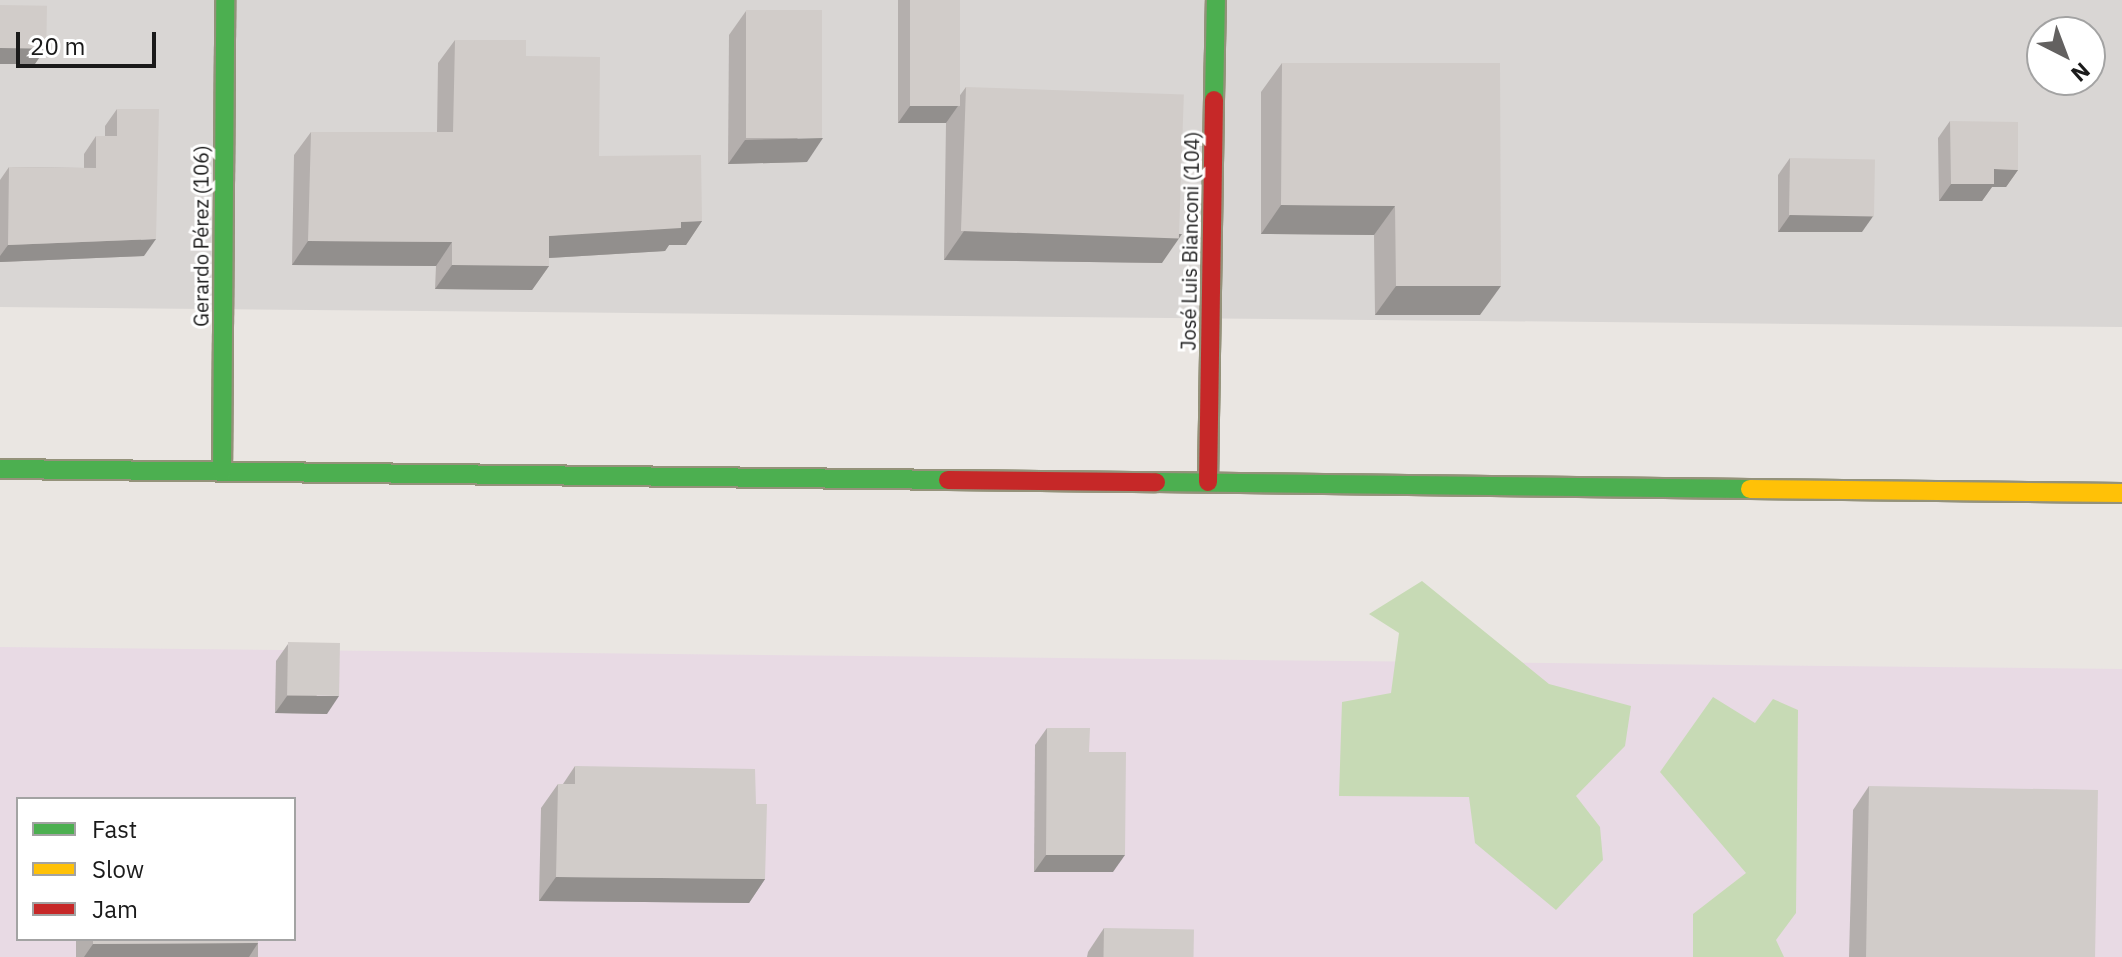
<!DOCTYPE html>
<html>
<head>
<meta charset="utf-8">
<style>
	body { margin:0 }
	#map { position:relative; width:2122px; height:957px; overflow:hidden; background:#eae6e2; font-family:"IBM Plex Sans",sans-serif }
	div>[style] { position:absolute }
	.residential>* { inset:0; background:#d9d6d4 }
	.industrial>* { inset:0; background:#e8dae4 }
	.forest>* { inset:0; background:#c7dab5 }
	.roads { filter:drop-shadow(2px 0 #94927a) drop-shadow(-2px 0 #94927a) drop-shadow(0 2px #94927a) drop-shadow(0 -2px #94927a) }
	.fast>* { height:18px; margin:-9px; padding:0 9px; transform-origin:9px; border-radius:9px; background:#4caf50 }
	.slow>* { height:18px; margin:-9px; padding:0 9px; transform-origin:9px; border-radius:9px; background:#ffc107 }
	.jam>* { height:18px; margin:-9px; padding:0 9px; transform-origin:9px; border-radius:9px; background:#c62828 }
	.wall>* { inset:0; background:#b4afad; transform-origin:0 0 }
	.shaded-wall>* { inset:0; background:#928f8d }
	.building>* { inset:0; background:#d1ccc9; transform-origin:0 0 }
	span { translate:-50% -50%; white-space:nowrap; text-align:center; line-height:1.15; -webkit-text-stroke:6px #fff; paint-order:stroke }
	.street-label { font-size:20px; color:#1a1a1a }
	.legend { position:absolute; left:16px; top:797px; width:280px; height:144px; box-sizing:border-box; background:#fff; border:2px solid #a3a3a3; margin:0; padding:10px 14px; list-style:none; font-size:24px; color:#1a1a1a }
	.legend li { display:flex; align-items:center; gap:16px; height:40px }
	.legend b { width:40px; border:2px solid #a3a3a3 }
	.north { position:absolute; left:2026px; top:16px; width:80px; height:80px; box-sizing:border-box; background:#fff; border:2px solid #a3a3a3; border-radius:50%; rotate:138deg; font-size:22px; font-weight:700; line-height:32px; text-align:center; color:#1a1a1a }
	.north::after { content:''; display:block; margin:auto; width:28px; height:36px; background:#636160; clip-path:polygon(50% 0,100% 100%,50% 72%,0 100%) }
	.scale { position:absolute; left:16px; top:32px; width:140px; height:36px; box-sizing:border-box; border:4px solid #1a1a1a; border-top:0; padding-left:10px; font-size:24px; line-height:28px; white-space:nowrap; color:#1a1a1a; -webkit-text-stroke:6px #fff; paint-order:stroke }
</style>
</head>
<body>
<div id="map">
	<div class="residential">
		<div style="clip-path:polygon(evenodd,0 0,2122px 0,2122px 327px,0 307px,0 0,2042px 32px,2090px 32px,2090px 80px,2042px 80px,2042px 32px)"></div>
	</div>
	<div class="industrial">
		<div style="clip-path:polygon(evenodd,0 647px,2122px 669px,2122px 957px,0 957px,0 647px,18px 799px,294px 799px,294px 939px,18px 939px,18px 799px)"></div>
	</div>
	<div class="forest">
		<div style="clip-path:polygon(1422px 581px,1549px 684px,1631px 706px,1625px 746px,1576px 796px,1600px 827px,1603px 860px,1556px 910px,1475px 843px,1469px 797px,1339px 796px,1342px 702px,1391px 693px,1399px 633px,1369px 614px)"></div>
		<div style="clip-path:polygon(1713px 697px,1755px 723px,1773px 699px,1798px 710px,1796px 913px,1776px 940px,1784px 957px,1693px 957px,1693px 914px,1746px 873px,1660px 772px)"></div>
	</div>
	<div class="roads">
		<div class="fast">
			<div style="left:1214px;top:100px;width:100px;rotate:-88.9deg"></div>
			<div style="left:0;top:469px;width:948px;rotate:0.66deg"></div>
			<div style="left:222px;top:472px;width:472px;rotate:-89.6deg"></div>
			<div style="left:1156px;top:482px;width:594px;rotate:0.68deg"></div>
		</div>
		<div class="slow">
			<div style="left:1750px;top:489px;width:372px;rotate:0.6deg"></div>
		</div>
		<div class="jam">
			<div style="left:948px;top:480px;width:208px;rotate:0.6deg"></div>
			<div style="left:1208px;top:482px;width:382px;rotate:-89.1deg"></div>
		</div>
	</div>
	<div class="wall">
		<div style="clip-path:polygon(898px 0,960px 0,958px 98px,966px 87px,1162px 263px,944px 260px,946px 123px,898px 123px)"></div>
		<div style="clip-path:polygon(746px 11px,807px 162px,728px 164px,729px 35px)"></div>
		<div style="clip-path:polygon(455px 40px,526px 56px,599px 156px,702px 221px,686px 245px,669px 245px,665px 251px,549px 258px,549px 266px,532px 290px,435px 289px,436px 266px,292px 265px,294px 155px,311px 132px,437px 132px,438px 63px)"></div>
		<div style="clip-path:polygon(1282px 63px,1480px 315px,1375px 315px,1374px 235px,1261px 234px,1261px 92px)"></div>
		<div style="clip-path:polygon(117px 109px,144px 256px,0 262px,0 180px,9px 167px,84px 168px,84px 154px,96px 136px,105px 136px,105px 126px)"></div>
		<div style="clip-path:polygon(1950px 121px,2018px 170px,2006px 187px,1992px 187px,1982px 201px,1939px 201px,1938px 138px)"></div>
		<div style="clip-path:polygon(1790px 158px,1862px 232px,1778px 232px,1778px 175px)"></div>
		<div style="clip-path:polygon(288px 644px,327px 714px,275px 713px,276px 661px)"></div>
		<div style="clip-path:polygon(1047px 728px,1089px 752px,1113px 872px,1034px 872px,1035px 745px)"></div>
		<div style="clip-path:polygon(575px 766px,756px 804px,765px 879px,749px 903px,539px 901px,541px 808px,558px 784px,563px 784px)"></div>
		<div style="clip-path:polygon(1869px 786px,2094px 957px,1849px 957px,1853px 810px)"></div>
		<div style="clip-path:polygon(1104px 928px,1193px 957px,1087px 957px,1088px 952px)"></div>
		<div style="left:76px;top:939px;width:182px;height:18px"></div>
	</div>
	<div class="shaded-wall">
		<div style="clip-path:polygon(0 48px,46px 48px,35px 64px,0 64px)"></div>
		<div style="clip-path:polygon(910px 106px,958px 106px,946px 123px,898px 123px)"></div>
		<div style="clip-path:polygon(823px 138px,807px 162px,728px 164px,745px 140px)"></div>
		<div style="clip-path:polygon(1994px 169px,2018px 170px,2006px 187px,1992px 187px,1982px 201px,1939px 201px,1951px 184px)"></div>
		<div style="clip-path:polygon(1281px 205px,1395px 206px,1374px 235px,1261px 234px)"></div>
		<div style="clip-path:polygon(1790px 215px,1874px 215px,1862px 232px,1778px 232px)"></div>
		<div style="clip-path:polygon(702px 221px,686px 245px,669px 245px,665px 251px,532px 259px,549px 236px,681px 222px)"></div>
		<div style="clip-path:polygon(964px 231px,1182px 234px,1162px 263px,944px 260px)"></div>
		<div style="clip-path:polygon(156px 239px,144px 256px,0 262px,0 256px,8px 245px)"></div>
		<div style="clip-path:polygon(308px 241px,452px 242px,436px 266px,292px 265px)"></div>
		<div style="clip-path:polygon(452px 265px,549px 266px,532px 290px,435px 289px)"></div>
		<div style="clip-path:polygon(1396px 286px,1501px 286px,1480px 315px,1375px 315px)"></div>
		<div style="clip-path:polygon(287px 696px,339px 696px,327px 714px,275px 713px)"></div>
		<div style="clip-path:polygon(1046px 855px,1125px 855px,1113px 872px,1034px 872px)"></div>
		<div style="clip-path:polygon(556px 877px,765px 879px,749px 903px,539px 901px)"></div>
		<div style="clip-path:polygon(258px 943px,249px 957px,84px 957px,93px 944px)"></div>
	</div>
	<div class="building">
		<div style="left:910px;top:0;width:50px;height:106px"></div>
		<div style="left:0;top:5px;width:47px;height:43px;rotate:1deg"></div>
		<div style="left:822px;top:10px;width:128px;height:76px;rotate:90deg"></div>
		<div style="clip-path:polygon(455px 40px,526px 40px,526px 56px,600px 57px,599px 156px,701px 155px,702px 221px,681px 222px,681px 228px,549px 236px,549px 266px,452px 265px,452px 242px,308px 241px,311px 132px,453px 132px)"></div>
		<div style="clip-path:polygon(1282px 63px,1500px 63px,1501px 286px,1396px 286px,1395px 206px,1281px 205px)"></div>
		<div style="left:966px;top:87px;width:218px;height:144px;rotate:2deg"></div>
		<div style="clip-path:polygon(117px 109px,159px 109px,156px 239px,8px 245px,9px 167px,96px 168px,96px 136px,117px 136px)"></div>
		<div style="clip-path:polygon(1950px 121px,2018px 122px,2018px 170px,1994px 169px,1994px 184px,1951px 184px)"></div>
		<div style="left:1790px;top:158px;width:85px;height:57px;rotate:1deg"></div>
		<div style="left:340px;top:643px;width:53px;height:52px;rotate:91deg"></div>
		<div style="clip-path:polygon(1047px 728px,1090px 728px,1089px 752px,1126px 752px,1125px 855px,1046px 855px)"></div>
		<div style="clip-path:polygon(575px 766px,755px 769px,756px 804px,767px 804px,765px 879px,556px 877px,558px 784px,575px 784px)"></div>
		<div style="left:1869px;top:786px;width:229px;height:171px;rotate:1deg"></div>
		<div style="left:1104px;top:928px;width:90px;height:29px;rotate:1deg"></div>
		<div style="clip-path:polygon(93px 939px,258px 939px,258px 943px,93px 944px)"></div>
	</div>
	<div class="street-label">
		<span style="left:201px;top:236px;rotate:-90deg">Gerardo Pérez (106)</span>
		<span style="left:1190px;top:241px;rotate:-89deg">José Luis Bianconi (104)</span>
	</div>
	<ul class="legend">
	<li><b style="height:10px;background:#4caf50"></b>Fast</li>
	<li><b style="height:10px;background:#ffc107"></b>Slow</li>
	<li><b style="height:10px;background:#c62828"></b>Jam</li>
	</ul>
	<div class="north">N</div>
	<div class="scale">20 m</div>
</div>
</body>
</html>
